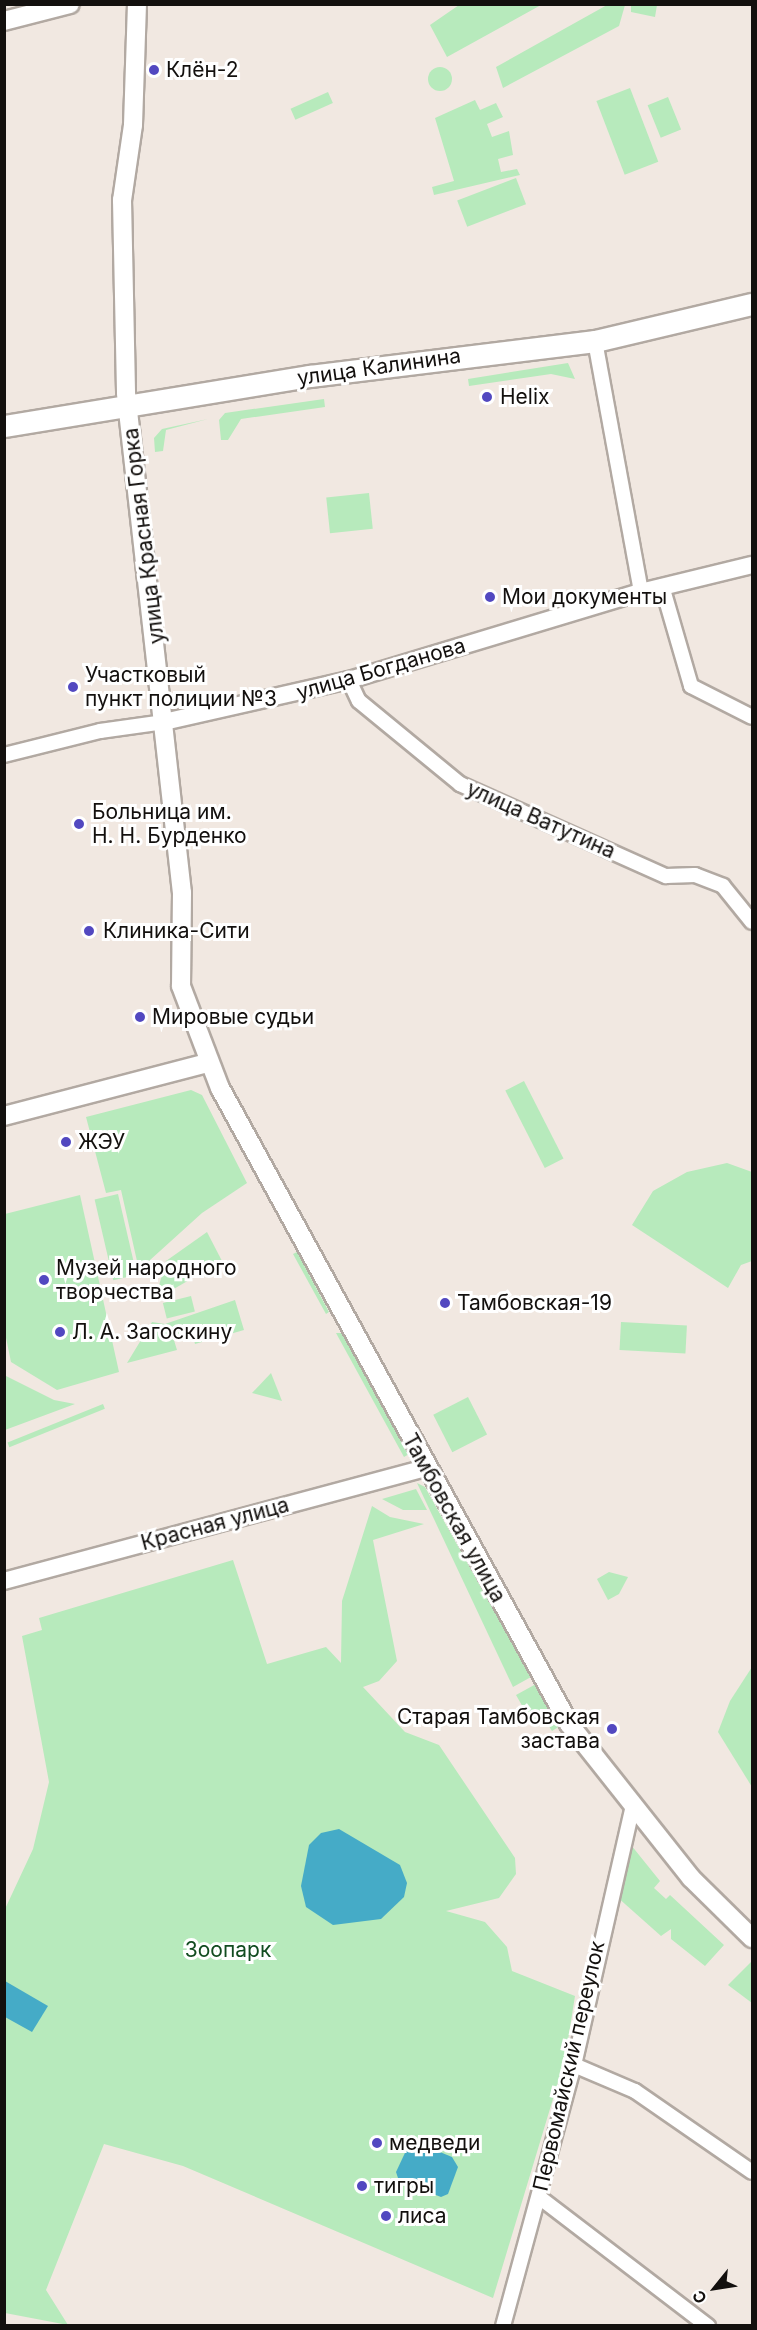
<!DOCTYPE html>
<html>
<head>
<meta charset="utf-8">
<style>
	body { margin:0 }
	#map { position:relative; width:757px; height:2330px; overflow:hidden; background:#f1e8e1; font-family:Inter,sans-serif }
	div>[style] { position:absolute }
	.green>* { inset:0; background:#b7eabc; transform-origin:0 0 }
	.round { border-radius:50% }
	.water>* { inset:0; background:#45abc7 }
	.roads { filter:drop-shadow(2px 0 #b2a9a2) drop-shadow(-2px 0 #b2a9a2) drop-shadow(0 2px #b2a9a2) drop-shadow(0 -2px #b2a9a2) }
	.minor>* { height:14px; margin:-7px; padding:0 7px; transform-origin:7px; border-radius:7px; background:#fff }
	.tertiary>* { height:16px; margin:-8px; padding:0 8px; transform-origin:8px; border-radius:8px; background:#fff }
	.secondary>* { height:18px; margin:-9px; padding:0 9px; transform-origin:9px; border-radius:9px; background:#fff }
	.primary>* { height:21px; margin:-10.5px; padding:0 10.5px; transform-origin:10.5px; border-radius:10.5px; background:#fff }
	.dots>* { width:16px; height:16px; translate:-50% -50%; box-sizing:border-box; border:3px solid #fff; border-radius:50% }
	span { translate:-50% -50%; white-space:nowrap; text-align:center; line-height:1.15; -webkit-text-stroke:6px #fff; paint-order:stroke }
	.poi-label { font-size:21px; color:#13100e }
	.left { translate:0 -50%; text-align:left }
	.right { translate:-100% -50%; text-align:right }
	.street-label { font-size:21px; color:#13100e }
	.park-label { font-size:21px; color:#124c20 }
	.frame { position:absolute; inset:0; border:6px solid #13100e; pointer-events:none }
	.north { position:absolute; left:685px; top:2258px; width:60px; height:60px; -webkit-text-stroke:4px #fff; paint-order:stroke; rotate:240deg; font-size:16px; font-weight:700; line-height:24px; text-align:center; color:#13100e }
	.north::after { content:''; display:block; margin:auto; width:21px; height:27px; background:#13100e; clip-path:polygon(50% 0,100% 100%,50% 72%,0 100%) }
</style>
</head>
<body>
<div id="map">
	<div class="green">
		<div style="clip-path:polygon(631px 4px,657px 5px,655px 17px,631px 12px)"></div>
		<div style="clip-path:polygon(459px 5px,459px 4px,541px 5px,447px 57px,430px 25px)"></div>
		<div style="clip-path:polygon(607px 5px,625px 5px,619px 26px,503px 88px,496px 67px)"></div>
		<div class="round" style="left:428px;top:67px;width:24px;height:24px"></div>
		<div style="left:630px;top:88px;width:79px;height:36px;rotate:69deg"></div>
		<div style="left:328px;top:92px;width:12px;height:41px;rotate:66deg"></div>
		<div style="left:668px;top:97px;width:35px;height:22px;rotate:68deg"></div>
		<div style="clip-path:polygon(475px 100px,480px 110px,496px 103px,503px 117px,487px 124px,492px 137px,509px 131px,513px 155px,498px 159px,501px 172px,517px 169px,520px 175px,434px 195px,432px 187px,454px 181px,435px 118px)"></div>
		<div style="left:516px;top:178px;width:28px;height:63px;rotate:69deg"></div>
		<div style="clip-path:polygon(568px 363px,575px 379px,551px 374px,469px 386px,468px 379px)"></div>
		<div style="clip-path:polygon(324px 399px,325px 407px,241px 419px,228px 440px,221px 440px,219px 420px,225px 413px)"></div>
		<div style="clip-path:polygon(208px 419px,166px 430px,163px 451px,155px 452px,154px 438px,162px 429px)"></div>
		<div style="left:369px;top:493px;width:36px;height:43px;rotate:84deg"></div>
		<div style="left:524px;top:1081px;width:87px;height:21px;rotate:63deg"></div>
		<div style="clip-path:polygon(191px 1090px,202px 1095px,247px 1183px,202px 1213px,139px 1270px,121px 1190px,106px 1193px,86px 1117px)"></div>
		<div style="clip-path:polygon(727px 1163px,752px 1172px,752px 1261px,741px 1265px,728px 1288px,632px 1225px,653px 1191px,687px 1172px)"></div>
		<div style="left:118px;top:1194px;width:83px;height:24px;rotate:77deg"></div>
		<div style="clip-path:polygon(80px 1195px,119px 1372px,57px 1390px,11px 1362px,4px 1328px,5px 1214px)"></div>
		<div style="clip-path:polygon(207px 1232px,222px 1261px,172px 1290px,158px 1289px,166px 1261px)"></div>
		<div style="clip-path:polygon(297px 1252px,329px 1312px,326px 1314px,293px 1254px)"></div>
		<div style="left:191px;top:1296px;width:16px;height:29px;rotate:76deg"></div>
		<div style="clip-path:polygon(235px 1300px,244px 1330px,195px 1344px,192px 1332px,179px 1335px,173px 1337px,177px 1350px,127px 1363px,152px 1322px,165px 1324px)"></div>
		<div style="left:621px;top:1322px;width:66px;height:28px;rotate:3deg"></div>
		<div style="clip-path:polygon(336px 1333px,345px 1333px,409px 1454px,404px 1457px)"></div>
		<div style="clip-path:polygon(271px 1373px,282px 1401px,252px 1393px)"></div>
		<div style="clip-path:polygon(4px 1375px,54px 1400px,75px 1404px,5px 1430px)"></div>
		<div style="left:468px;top:1397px;width:42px;height:39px;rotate:63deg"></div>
		<div style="left:103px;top:1404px;width:5px;height:103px;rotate:68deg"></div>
		<div style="clip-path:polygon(417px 1483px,425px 1487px,531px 1677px,513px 1687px)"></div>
		<div style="clip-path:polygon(416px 1489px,427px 1510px,403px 1510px,382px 1499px)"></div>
		<div style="clip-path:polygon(372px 1506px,390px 1517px,424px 1524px,373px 1540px,397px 1661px,379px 1681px,363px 1687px,405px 1732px,439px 1745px,515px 1858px,516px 1874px,499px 1898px,446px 1911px,485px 1922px,507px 1947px,512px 1971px,575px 1996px,565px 2059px,493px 2298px,183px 2166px,104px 2144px,46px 2290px,68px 2325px,5px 2313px,5px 1909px,33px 1849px,49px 1782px,22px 1636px,42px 1630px,39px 1618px,233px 1560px,267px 1664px,326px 1647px,341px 1663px,342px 1601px)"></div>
		<div style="clip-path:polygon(609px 1572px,628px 1577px,619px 1594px,608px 1600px,597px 1579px)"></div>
		<div style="clip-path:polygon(752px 1667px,752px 1787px,718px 1732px,730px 1701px)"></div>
		<div style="clip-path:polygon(536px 1684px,560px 1726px,552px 1731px,543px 1717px,532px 1723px,516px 1695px)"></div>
		<div style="clip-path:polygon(631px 1845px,660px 1881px,654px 1888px,666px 1899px,670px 1895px,724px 1945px,705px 1966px,671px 1939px,671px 1929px,661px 1936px,616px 1896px)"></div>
		<div style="clip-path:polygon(752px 1961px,752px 2003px,728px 1985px)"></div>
	</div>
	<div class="water">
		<div style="clip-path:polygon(339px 1829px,400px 1865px,407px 1883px,404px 1897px,381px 1919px,333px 1925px,306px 1907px,301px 1886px,309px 1845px,321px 1833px)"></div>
		<div style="clip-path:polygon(5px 1981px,48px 2006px,32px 2032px,5px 2017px)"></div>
		<div style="clip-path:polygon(411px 2140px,452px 2157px,458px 2167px,448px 2194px,441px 2197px,399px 2181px,396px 2172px)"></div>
	</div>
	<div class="roads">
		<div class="minor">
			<div style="left:595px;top:341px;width:255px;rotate:79.6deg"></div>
			<div style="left:662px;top:586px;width:104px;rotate:73.8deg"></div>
			<div style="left:691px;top:686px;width:68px;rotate:26.9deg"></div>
			<div style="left:349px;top:680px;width:23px;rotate:65deg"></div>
			<div style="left:359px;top:701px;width:131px;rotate:39.4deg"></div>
			<div style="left:460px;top:784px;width:226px;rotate:24.1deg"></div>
			<div style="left:666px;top:876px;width:29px;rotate:-2deg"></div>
			<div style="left:695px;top:875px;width:30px;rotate:21deg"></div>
			<div style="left:723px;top:886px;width:46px;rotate:51.1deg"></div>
			<div style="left:4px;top:755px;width:99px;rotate:-14deg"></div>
			<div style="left:100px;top:731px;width:65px;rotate:-8deg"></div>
			<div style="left:574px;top:2065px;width:66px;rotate:23.1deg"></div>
			<div style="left:635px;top:2091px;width:142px;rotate:34.7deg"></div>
			<div style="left:539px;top:2197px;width:213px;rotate:37.4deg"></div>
			<div style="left:503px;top:2326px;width:270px;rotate:-74.8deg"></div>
			<div style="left:574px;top:2065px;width:266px;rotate:-77.2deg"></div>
		</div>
		<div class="tertiary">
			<div style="left:164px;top:722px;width:190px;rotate:-12.8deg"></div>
			<div style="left:349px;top:680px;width:305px;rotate:-16.8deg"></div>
			<div style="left:641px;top:592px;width:114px;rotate:-13.7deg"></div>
			<div style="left:4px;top:1581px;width:437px;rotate:-15deg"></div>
		</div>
		<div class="secondary">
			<div style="left:137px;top:4px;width:121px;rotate:91.9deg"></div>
			<div style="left:133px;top:125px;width:76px;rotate:98.3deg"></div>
			<div style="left:122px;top:200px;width:193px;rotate:88.8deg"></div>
			<div style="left:126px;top:393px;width:503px;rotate:83.61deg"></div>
			<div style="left:182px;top:893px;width:93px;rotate:90.6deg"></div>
			<div style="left:181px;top:986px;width:109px;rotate:69.1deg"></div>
			<div style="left:220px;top:1088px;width:725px;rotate:61.24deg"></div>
			<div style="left:569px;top:1724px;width:196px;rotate:51.6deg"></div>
			<div style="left:691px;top:1878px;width:86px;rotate:44.5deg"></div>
			<div style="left:4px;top:21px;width:68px;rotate:-14.4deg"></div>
			<div style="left:4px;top:1116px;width:210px;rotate:-14.6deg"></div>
		</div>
		<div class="primary">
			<div style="left:4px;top:426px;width:310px;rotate:-9.3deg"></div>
			<div style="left:310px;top:376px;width:287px;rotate:-7deg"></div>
			<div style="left:595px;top:341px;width:161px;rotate:-13.3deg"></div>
		</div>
	</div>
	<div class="dots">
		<div style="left:154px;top:70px;background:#5248c0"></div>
		<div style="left:487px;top:397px;background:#5248c0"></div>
		<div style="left:490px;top:597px;background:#5248c0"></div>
		<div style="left:73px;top:687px;background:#5248c0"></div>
		<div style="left:79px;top:824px;background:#5248c0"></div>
		<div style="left:89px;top:931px;background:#5248c0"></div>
		<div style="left:140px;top:1017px;background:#5248c0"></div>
		<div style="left:66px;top:1142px;background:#5248c0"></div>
		<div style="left:44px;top:1280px;background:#5248c0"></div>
		<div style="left:445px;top:1303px;background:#5248c0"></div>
		<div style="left:60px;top:1332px;background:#5248c0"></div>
		<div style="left:612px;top:1729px;background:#5248c0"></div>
		<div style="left:377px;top:2143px;background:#5248c0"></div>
		<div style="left:362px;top:2186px;background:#5248c0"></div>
		<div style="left:386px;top:2216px;background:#5248c0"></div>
	</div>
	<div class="poi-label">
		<span class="left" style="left:166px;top:70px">Клён-2</span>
		<span class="left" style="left:500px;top:397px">Helix</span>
		<span class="left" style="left:502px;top:597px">Мои документы</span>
		<span class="left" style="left:85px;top:687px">Участковый<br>пункт полиции №3</span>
		<span class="left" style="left:92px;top:824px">Больница им.<br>Н. Н. Бурденко</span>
		<span class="left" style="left:103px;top:931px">Клиника-Сити</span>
		<span class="left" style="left:152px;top:1017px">Мировые судьи</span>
		<span class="left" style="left:78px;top:1142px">ЖЭУ</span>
		<span class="left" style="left:56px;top:1280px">Музей народного<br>творчества</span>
		<span class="left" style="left:457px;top:1303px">Тамбовская-19</span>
		<span class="left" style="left:72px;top:1332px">Л. А. Загоскину</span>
		<span class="right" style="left:600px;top:1729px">Старая Тамбовская<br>застава</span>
		<span class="left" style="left:389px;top:2143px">медведи</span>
		<span class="left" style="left:374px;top:2186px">тигры</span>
		<span class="left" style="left:398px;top:2216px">лиса</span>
	</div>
	<div class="street-label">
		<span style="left:379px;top:367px;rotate:-8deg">улица Калинина</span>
		<span style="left:144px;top:536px;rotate:-97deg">улица Красная Горка</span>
		<span style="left:381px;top:669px;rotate:-16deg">улица Богданова</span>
		<span style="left:541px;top:820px;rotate:24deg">улица Ватутина</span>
		<span style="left:454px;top:1518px;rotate:61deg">Тамбовская улица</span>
		<span style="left:215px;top:1524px;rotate:-15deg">Красная улица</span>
		<span style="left:569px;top:2066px;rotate:-77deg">Первомайский переулок</span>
	</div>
	<div class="park-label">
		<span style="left:228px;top:1950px">Зоопарк</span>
	</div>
	<div class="frame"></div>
	<div class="north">С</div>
</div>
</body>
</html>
